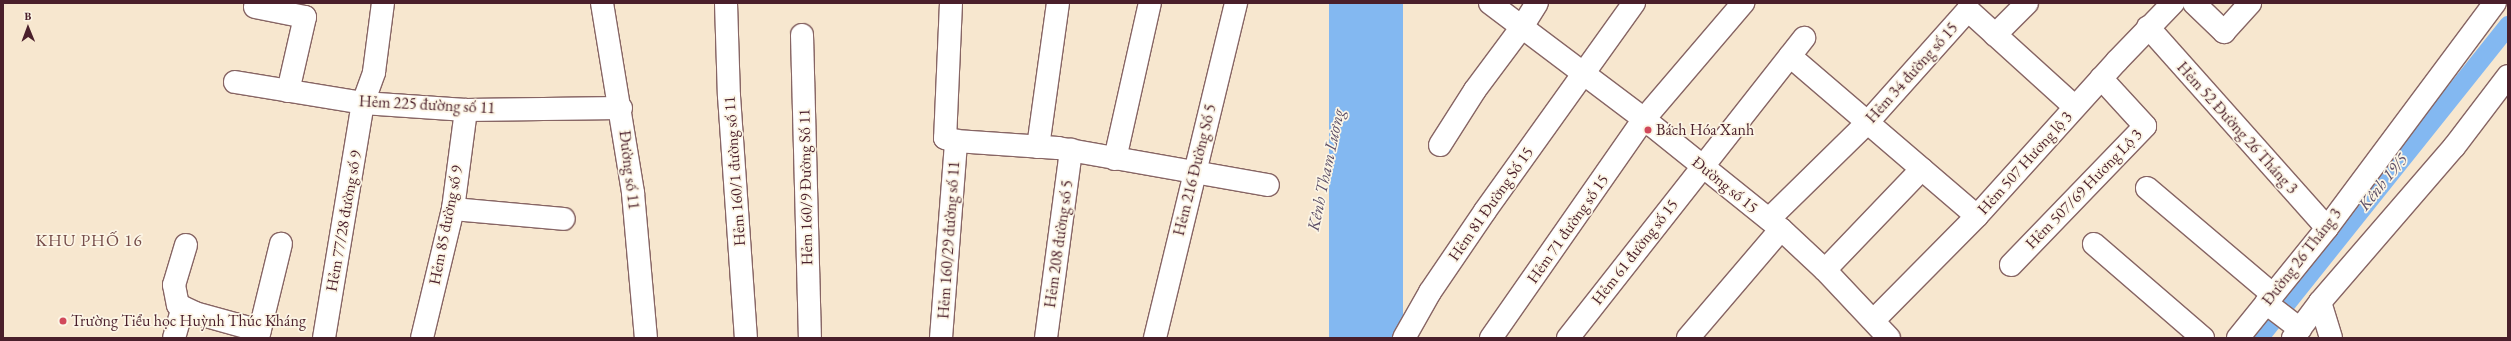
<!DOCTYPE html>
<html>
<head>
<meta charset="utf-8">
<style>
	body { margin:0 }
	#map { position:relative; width:2511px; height:341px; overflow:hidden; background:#f7e7cf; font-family:"EB Garamond",serif }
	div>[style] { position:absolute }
	.water>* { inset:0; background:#83b8f1; transform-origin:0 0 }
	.canal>* { height:19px; margin:-9.5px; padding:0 9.5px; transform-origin:9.5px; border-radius:9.5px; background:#83b8f1 }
	.roads { filter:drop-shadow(1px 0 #876564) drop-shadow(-1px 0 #876564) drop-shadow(0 1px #876564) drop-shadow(0 -1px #876564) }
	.minor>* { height:22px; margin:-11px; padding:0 11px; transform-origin:11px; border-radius:11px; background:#fff }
	.dots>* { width:11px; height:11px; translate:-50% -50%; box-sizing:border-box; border:2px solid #fcf5e5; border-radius:50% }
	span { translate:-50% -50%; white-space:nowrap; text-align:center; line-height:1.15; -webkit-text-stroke:3.5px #fcf5e5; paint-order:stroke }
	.street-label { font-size:16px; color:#4a1f2b }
	.poi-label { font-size:16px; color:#4a1f2b }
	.left { translate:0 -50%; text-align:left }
	.water-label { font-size:17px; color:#5b4d66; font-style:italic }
	.neighbourhood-label { font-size:17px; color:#754c49; letter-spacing:1px }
	.frame { position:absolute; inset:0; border:4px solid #4a1f2b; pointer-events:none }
	.north { position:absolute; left:8px; top:8px; width:40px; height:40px; -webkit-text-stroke:3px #fcf5e5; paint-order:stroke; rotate:359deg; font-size:11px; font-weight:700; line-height:16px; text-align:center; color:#4a1f2b }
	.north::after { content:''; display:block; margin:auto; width:14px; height:18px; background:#4a1f2b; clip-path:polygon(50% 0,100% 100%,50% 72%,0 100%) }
</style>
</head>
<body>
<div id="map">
	<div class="water">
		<div style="left:1329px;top:3px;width:74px;height:344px"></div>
	</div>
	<div class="canal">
		<div style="left:2258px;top:338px;width:401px;rotate:-51.4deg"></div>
	</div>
	<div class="roads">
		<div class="minor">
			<div style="left:602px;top:3px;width:193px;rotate:80.7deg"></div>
			<div style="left:633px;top:193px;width:146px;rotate:84.9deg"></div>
			<div style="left:726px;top:3px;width:93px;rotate:88.2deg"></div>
			<div style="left:729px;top:96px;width:243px;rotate:86deg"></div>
			<div style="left:951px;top:3px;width:135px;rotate:92.5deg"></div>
			<div style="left:945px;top:138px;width:11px;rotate:15deg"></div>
			<div style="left:956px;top:141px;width:102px;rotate:3.9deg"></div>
			<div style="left:1058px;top:148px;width:213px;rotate:10deg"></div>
			<div style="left:1490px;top:3px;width:193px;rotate:37deg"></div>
			<div style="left:1644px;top:119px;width:176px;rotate:38.8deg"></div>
			<div style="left:1781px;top:229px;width:60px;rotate:43deg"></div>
			<div style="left:1825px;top:270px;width:93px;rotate:46.7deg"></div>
			<div style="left:2194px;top:3px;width:42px;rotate:44deg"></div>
			<div style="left:2224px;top:32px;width:39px;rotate:-48deg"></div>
			<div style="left:255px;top:7px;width:51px;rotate:11.3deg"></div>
			<div style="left:305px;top:17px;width:76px;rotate:102.9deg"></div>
			<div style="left:2148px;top:27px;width:269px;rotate:48.3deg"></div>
			<div style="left:802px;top:35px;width:303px;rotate:88.5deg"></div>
			<div style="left:1995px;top:35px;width:45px;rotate:-45deg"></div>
			<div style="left:1790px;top:56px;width:246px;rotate:40.6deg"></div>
			<div style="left:235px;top:82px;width:130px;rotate:9.3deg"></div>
			<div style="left:363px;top:103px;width:103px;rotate:3.9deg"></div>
			<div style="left:466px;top:110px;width:155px;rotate:-0.7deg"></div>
			<div style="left:1440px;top:145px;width:65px;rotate:-57.5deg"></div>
			<div style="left:1475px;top:90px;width:79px;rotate:-53.3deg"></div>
			<div style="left:1522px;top:27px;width:28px;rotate:-58deg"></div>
			<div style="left:1038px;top:147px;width:145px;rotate:-82.1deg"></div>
			<div style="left:1115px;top:159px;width:160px;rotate:-77.4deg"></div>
			<div style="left:2147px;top:188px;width:165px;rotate:40.3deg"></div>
			<div style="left:453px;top:209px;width:111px;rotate:5.1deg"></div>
			<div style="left:1769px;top:219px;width:137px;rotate:-44.4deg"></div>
			<div style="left:1867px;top:123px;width:152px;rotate:-48.2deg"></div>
			<div style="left:1968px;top:10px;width:144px;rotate:42.2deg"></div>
			<div style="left:2094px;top:244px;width:144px;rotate:40.8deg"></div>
			<div style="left:186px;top:245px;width:42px;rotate:106.7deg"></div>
			<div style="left:174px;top:285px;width:20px;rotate:79deg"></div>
			<div style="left:178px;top:305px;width:19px;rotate:25deg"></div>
			<div style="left:195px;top:313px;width:67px;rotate:15.5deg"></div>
			<div style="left:2011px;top:265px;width:193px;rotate:-46deg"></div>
			<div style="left:2145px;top:126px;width:65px;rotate:-132.5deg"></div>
			<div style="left:1825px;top:270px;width:140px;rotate:-46.2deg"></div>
			<div style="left:2320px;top:302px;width:38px;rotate:73deg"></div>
			<div style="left:2266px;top:303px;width:43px;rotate:37.4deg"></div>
			<div style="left:1874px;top:320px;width:146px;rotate:-45.3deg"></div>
			<div style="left:1977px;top:216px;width:209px;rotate:-47.9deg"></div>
			<div style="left:2117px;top:61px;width:81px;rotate:-46deg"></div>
			<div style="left:174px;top:338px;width:32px;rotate:-74deg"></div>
			<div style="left:258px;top:338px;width:97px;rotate:-76.3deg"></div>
			<div style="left:324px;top:338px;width:238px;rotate:-80.6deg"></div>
			<div style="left:363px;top:103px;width:33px;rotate:-70deg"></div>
			<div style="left:374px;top:72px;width:70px;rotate:-82.6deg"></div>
			<div style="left:422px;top:338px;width:133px;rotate:-76.5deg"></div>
			<div style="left:453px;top:209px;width:100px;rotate:-82.5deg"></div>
			<div style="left:941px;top:338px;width:198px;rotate:-85.6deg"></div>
			<div style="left:1046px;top:338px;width:190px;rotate:-82.4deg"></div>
			<div style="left:1155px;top:338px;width:345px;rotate:-76.4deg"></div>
			<div style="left:1404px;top:338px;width:53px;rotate:-60.5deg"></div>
			<div style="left:1430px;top:292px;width:98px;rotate:-55.8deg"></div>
			<div style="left:1485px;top:211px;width:256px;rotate:-54.4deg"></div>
			<div style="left:1491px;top:338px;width:267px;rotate:-55.1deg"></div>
			<div style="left:1644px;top:119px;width:153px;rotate:-49.5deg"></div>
			<div style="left:1568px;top:338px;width:382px;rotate:-51.8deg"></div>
			<div style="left:1688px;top:338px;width:143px;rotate:-49.5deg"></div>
			<div style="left:2238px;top:338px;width:141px;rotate:-51deg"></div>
			<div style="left:2327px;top:228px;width:281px;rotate:-53.3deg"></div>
			<div style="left:2293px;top:338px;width:45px;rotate:-53.1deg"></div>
			<div style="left:2320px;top:302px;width:205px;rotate:-49.2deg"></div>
			<div style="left:2454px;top:147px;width:89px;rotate:-52.7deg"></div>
		</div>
	</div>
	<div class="dots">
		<div style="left:1648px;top:130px;background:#d1495b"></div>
		<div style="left:63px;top:321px;background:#d1495b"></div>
	</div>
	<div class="street-label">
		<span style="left:1912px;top:73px;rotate:-48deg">Hẻm 34 đường số 15</span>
		<span style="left:427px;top:105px;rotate:3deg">Hẻm 225 đường số 11</span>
		<span style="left:2237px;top:128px;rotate:48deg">Hẻm 52 Đường 26 Tháng 3</span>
		<span style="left:2025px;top:163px;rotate:-48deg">Hẻm 507 Hương lộ 3</span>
		<span style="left:629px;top:170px;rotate:83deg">Đường số 11</span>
		<span style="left:1195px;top:170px;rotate:-76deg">Hẻm 216 Đường Số 5</span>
		<span style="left:735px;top:171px;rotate:-94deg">Hẻm 160/1 đường số 11</span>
		<span style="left:1725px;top:185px;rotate:39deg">Đường số 15</span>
		<span style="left:806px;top:187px;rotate:-91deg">Hẻm 160/9 Đường Số 11</span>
		<span style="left:2084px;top:189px;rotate:-46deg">Hẻm 507/69 Hương Lộ 3</span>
		<span style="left:1491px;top:204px;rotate:-55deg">Hẻm 81 Đường Số 15</span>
		<span style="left:344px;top:221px;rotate:-80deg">Hẻm 77/28 đường số 9</span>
		<span style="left:446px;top:225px;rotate:-79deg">Hẻm 85 đường số 9</span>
		<span style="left:1568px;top:229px;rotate:-55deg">Hẻm 71 đường số 15</span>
		<span style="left:949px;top:240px;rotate:-86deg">Hẻm 160/29 đường số 11</span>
		<span style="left:1059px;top:244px;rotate:-82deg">Hẻm 208 đường số 5</span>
		<span style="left:1635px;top:252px;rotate:-52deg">Hẻm 61 đường số 15</span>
		<span style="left:2302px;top:257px;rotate:-52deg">Đường 26 Tháng 3</span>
	</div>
	<div class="poi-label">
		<span class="left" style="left:1656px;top:130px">Bách Hóa Xanh</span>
		<span class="left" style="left:71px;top:321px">Trường Tiểu học Huỳnh Thúc Kháng</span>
	</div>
	<div class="water-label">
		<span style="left:1326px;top:170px;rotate:-78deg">Kênh Tham Lương</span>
		<span style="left:2383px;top:182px;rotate:-51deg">Kênh 19/5</span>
	</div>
	<div class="neighbourhood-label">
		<span style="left:89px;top:241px">KHU PHỐ 16</span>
	</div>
	<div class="frame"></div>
	<div class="north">B</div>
</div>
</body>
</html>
